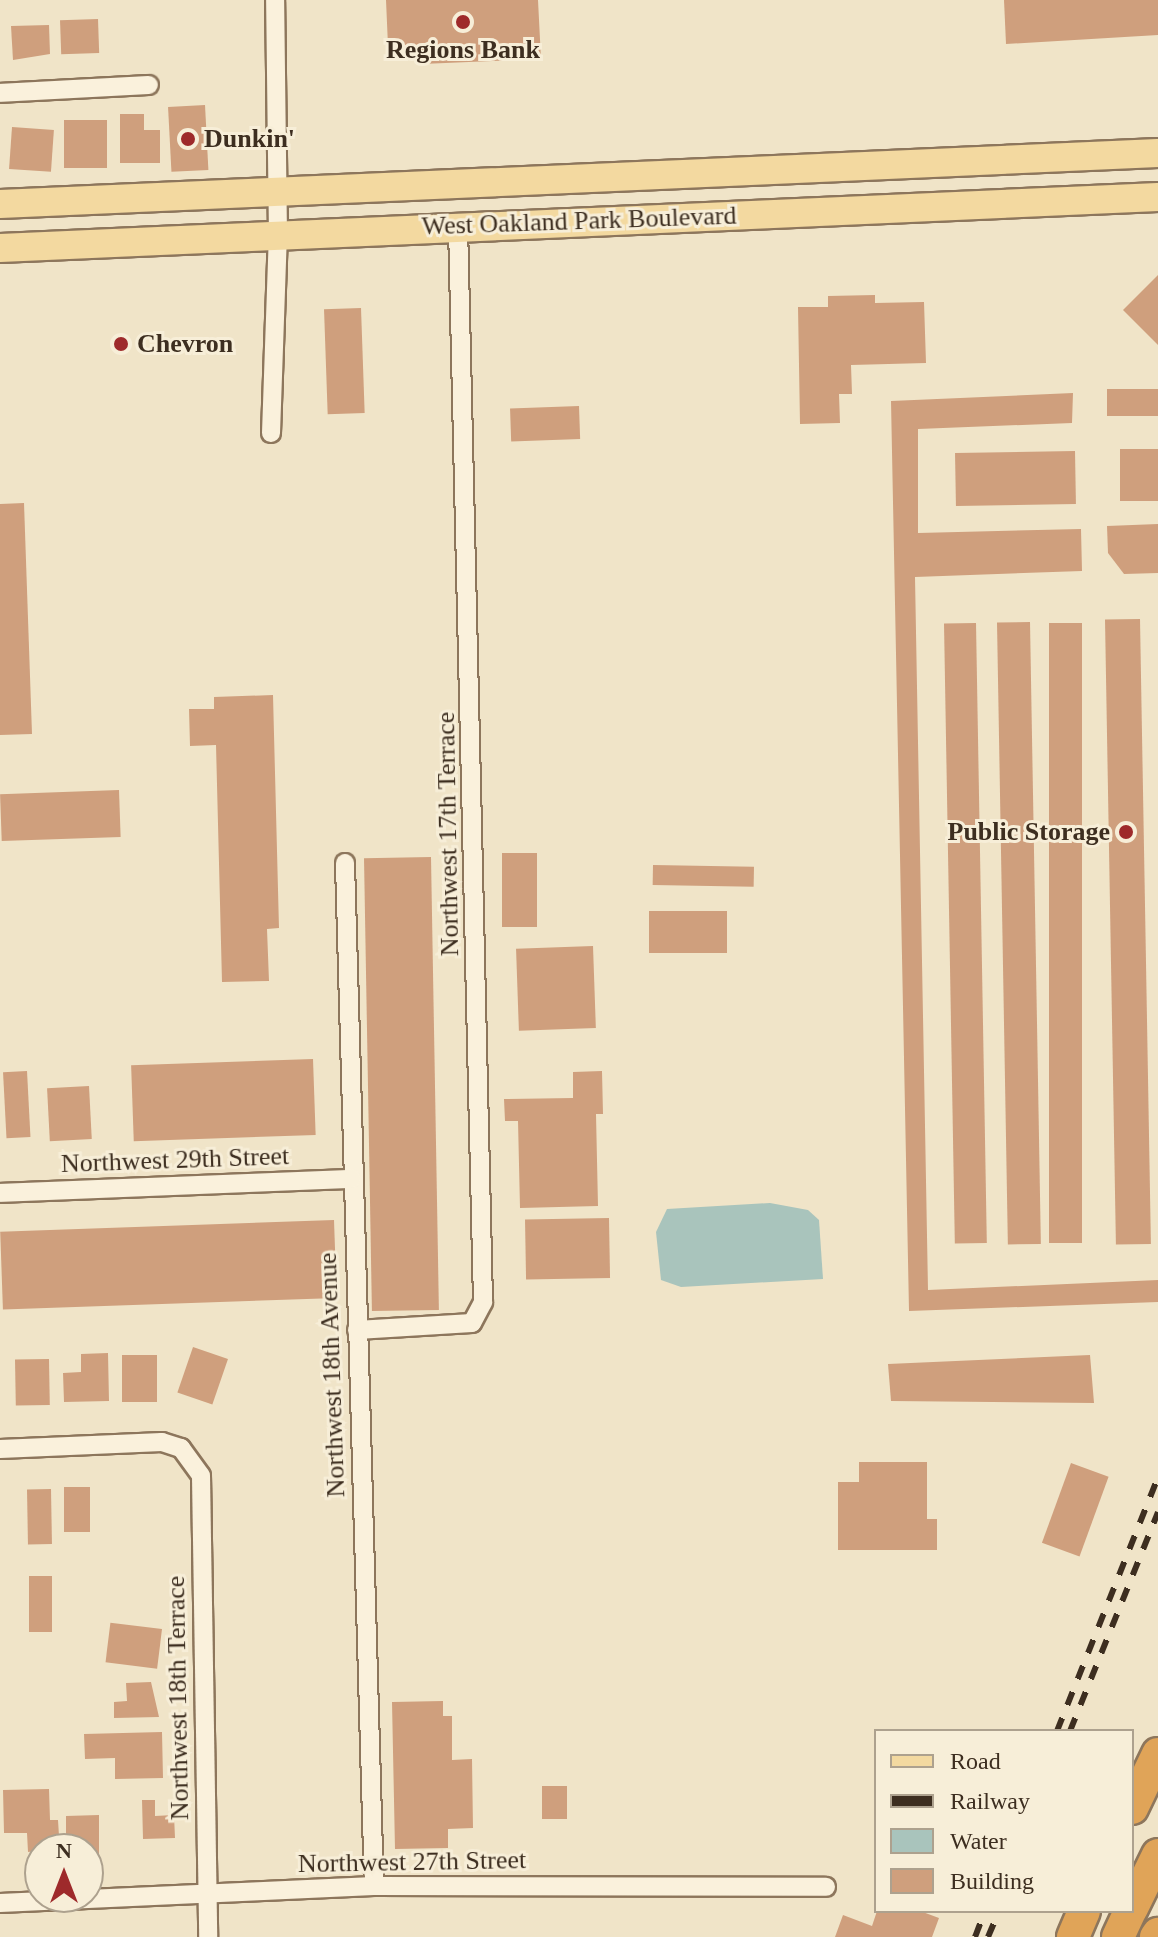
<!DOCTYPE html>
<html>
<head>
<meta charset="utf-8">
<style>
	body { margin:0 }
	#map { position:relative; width:1158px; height:1937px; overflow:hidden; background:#f0e4c8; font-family:"Times New Roman",serif }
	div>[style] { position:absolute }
	.water>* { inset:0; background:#a9c4bc }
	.building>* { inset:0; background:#cf9f7d; transform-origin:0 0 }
	.roads { filter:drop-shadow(2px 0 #8d765c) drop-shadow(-2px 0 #8d765c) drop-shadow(0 2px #8d765c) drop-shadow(0 -2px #8d765c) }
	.street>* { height:18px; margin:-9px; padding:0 9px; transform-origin:9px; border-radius:9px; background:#faf1dc }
	.primary>* { height:28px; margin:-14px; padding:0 14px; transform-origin:14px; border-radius:14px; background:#f3d9a0 }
	.highway>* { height:32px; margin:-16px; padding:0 16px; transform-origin:16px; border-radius:16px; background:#e0a458 }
	.rail>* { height:6px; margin-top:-3px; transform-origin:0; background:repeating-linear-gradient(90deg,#3d2e20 0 14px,transparent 0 28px) }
	.dots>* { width:22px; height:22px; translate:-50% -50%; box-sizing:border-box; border:4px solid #f7eed8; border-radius:50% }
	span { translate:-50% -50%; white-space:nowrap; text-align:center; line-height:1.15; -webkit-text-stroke:6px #f7eed8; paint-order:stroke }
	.poi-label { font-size:26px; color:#3d2e20; font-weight:700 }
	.left { translate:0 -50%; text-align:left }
	.right { translate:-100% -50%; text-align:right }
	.street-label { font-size:26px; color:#3d2e20 }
	.legend { position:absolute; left:874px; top:1729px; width:260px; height:184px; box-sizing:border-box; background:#f7eed8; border:2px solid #ada18e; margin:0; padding:10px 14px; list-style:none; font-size:24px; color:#3d2e20 }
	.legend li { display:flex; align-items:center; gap:16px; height:40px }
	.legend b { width:40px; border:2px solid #ada18e }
	.north { position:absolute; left:24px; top:1833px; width:80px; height:80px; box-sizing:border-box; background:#f7eed8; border:2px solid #ada18e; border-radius:50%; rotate:0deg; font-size:22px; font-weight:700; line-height:32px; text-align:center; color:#3d2e20 }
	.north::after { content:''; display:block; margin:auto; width:28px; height:36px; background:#9e2a2b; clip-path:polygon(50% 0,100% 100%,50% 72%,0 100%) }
</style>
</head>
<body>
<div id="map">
	<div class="water">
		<div style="clip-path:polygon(770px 1203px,808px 1210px,819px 1220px,823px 1279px,681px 1287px,661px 1280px,656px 1232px,667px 1209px)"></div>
	</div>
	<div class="building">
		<div style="clip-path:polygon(386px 0,538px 0,541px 59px,422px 64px,421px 45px,388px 46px)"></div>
		<div style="clip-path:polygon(1004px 0,1158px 0,1158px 35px,1006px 44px)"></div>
		<div style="left:98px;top:19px;width:34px;height:38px;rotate:88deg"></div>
		<div style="clip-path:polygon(49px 25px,50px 54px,13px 60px,11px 26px)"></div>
		<div style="left:205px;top:105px;width:65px;height:37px;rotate:87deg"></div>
		<div style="clip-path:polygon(120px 114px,144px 114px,144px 130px,160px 130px,160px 163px,120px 163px)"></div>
		<div style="left:64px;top:120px;width:43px;height:48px"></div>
		<div style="left:12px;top:127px;width:42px;height:42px;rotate:4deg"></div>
		<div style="clip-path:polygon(1158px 275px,1158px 345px,1123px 310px)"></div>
		<div style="clip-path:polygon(875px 295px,875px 303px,924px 302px,926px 363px,851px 365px,852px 394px,839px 394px,840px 423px,800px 424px,798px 307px,828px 307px,828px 296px)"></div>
		<div style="left:361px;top:308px;width:105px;height:37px;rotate:88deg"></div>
		<div style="left:1158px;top:389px;width:27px;height:51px;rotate:90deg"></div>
		<div style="clip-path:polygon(1073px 393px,1072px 423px,918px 429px,918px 533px,1081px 529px,1082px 571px,915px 577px,928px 1290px,1158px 1280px,1158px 1302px,909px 1311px,891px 401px)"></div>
		<div style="left:579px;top:406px;width:33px;height:69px;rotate:88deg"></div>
		<div style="left:1158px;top:449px;width:52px;height:38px;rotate:90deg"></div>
		<div style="left:1075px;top:451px;width:53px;height:120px;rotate:89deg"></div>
		<div style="clip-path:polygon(24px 503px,32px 734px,0 735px,0 504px)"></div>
		<div style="clip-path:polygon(1158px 524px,1158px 573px,1124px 574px,1108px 553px,1107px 526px)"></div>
		<div style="left:1140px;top:619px;width:625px;height:35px;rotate:89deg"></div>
		<div style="left:1030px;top:622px;width:622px;height:33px;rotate:89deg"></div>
		<div style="left:976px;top:623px;width:620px;height:32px;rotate:89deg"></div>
		<div style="left:1049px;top:623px;width:33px;height:620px"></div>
		<div style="clip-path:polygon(273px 695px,279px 928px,267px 929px,269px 981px,222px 982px,216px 745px,190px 746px,189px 709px,214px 709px,214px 697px)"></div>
		<div style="left:119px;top:790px;width:47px;height:119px;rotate:88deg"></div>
		<div style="left:502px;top:853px;width:35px;height:74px"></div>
		<div style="left:431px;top:857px;width:453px;height:67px;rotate:89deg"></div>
		<div style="left:653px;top:865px;width:101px;height:20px;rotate:1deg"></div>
		<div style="left:649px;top:911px;width:78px;height:42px"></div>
		<div style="left:593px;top:946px;width:82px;height:77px;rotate:88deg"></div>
		<div style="left:313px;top:1059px;width:76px;height:182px;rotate:88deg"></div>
		<div style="left:27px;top:1071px;width:66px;height:24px;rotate:87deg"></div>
		<div style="clip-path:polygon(602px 1071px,603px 1114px,596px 1114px,598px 1206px,520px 1208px,518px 1121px,505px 1121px,504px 1099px,573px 1098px,573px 1072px)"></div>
		<div style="left:89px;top:1086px;width:53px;height:42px;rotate:87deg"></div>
		<div style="left:609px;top:1218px;width:60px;height:84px;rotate:89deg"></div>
		<div style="left:334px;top:1220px;width:78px;height:334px;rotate:88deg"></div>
		<div style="left:193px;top:1347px;width:37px;height:48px;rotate:19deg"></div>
		<div style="clip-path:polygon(108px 1353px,109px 1401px,64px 1402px,63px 1373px,81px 1372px,81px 1354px)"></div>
		<div style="left:157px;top:1355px;width:47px;height:35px;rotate:90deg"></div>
		<div style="clip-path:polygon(1090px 1355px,1094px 1403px,891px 1401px,888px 1364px)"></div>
		<div style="left:49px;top:1359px;width:46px;height:34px;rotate:89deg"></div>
		<div style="clip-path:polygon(859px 1462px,927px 1462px,927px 1519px,937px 1519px,937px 1550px,838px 1550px,838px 1482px,859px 1482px)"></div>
		<div style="left:1071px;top:1463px;width:40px;height:85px;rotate:20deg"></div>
		<div style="left:90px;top:1487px;width:45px;height:26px;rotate:90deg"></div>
		<div style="left:51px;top:1489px;width:55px;height:24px;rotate:89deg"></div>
		<div style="left:29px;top:1576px;width:23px;height:56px"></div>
		<div style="left:162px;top:1629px;width:40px;height:52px;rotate:97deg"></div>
		<div style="clip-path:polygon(151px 1682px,159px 1717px,114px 1718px,114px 1702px,127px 1701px,126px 1683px)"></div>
		<div style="clip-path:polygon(443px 1701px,443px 1716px,452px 1716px,452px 1760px,472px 1759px,473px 1828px,448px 1829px,448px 1848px,395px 1849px,392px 1702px)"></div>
		<div style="clip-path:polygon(162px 1732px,163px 1778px,115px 1779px,115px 1758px,85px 1759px,84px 1734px)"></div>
		<div style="left:542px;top:1786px;width:25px;height:33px"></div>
		<div style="clip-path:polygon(49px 1789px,50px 1820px,58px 1820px,59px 1836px,50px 1837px,50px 1849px,28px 1852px,27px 1833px,4px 1833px,3px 1790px)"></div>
		<div style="clip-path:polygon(142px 1800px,155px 1800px,155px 1816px,174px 1815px,175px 1838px,143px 1839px)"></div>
		<div style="clip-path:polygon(99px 1815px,99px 1862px,88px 1862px,88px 1849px,66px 1849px,66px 1816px)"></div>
		<div style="clip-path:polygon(877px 1911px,920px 1911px,939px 1918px,932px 1937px,835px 1937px,843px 1915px,872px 1926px)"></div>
	</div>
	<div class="roads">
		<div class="street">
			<div style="left:0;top:93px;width:149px;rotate:-3.1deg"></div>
			<div style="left:271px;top:433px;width:197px;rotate:-88deg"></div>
			<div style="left:278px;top:236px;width:236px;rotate:-90.7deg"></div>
			<div style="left:345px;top:863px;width:1023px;rotate:88.38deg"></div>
			<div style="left:0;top:1193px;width:352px;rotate:-2.3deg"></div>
			<div style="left:357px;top:1330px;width:115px;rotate:-3.5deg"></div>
			<div style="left:472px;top:1323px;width:24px;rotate:-62deg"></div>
			<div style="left:483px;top:1302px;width:1076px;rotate:-91.33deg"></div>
			<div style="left:0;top:1449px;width:162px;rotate:-2.5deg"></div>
			<div style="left:162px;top:1442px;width:20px;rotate:18deg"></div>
			<div style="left:181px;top:1448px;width:34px;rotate:54deg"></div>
			<div style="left:201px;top:1476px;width:461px;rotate:89.1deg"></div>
			<div style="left:0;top:1903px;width:374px;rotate:-2.6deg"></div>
			<div style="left:374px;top:1886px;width:452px;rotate:0.1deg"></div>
		</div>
		<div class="primary">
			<div style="left:0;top:204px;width:1159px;rotate:-2.52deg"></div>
			<div style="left:0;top:248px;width:1159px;rotate:-2.52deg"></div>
		</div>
		<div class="highway">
			<div style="left:1132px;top:1808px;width:60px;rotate:-64.3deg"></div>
			<div style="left:1132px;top:1908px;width:59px;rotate:-63.9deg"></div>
			<div style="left:1073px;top:1937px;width:28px;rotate:-67deg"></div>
			<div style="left:1118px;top:1937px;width:29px;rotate:-65deg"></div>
			<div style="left:1156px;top:1937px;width:4px;rotate:-56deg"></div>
		</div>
	</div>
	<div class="rail">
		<div style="left:1057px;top:1731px;width:273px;rotate:-68.3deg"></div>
		<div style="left:1070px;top:1731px;width:236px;rotate:-68.1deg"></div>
		<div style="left:975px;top:1937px;width:28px;rotate:-69deg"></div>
		<div style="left:988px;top:1937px;width:28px;rotate:-67deg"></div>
	</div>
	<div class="dots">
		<div style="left:463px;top:22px;background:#9e2a2b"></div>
		<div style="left:188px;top:139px;background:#9e2a2b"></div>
		<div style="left:121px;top:344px;background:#9e2a2b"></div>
		<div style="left:1126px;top:832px;background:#9e2a2b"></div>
	</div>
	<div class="poi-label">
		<span style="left:463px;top:50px">Regions Bank</span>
		<span class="left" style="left:204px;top:139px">Dunkin'</span>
		<span class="left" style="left:137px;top:344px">Chevron</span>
		<span class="right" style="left:1110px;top:832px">Public Storage</span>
	</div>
	<div class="street-label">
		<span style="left:579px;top:221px;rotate:-2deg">West Oakland Park Boulevard</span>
		<span style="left:448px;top:834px;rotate:-91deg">Northwest 17th Terrace</span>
		<span style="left:175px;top:1160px;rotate:-2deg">Northwest 29th Street</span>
		<span style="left:332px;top:1375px;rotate:-92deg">Northwest 18th Avenue</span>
		<span style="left:178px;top:1698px;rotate:-91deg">Northwest 18th Terrace</span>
		<span style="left:412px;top:1862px;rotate:-1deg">Northwest 27th Street</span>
	</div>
	<ul class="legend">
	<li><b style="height:10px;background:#f3d9a0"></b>Road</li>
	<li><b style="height:10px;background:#3d2e20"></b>Railway</li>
	<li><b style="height:22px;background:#a9c4bc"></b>Water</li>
	<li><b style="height:22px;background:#cf9f7d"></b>Building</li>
	</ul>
	<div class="north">N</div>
</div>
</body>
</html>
